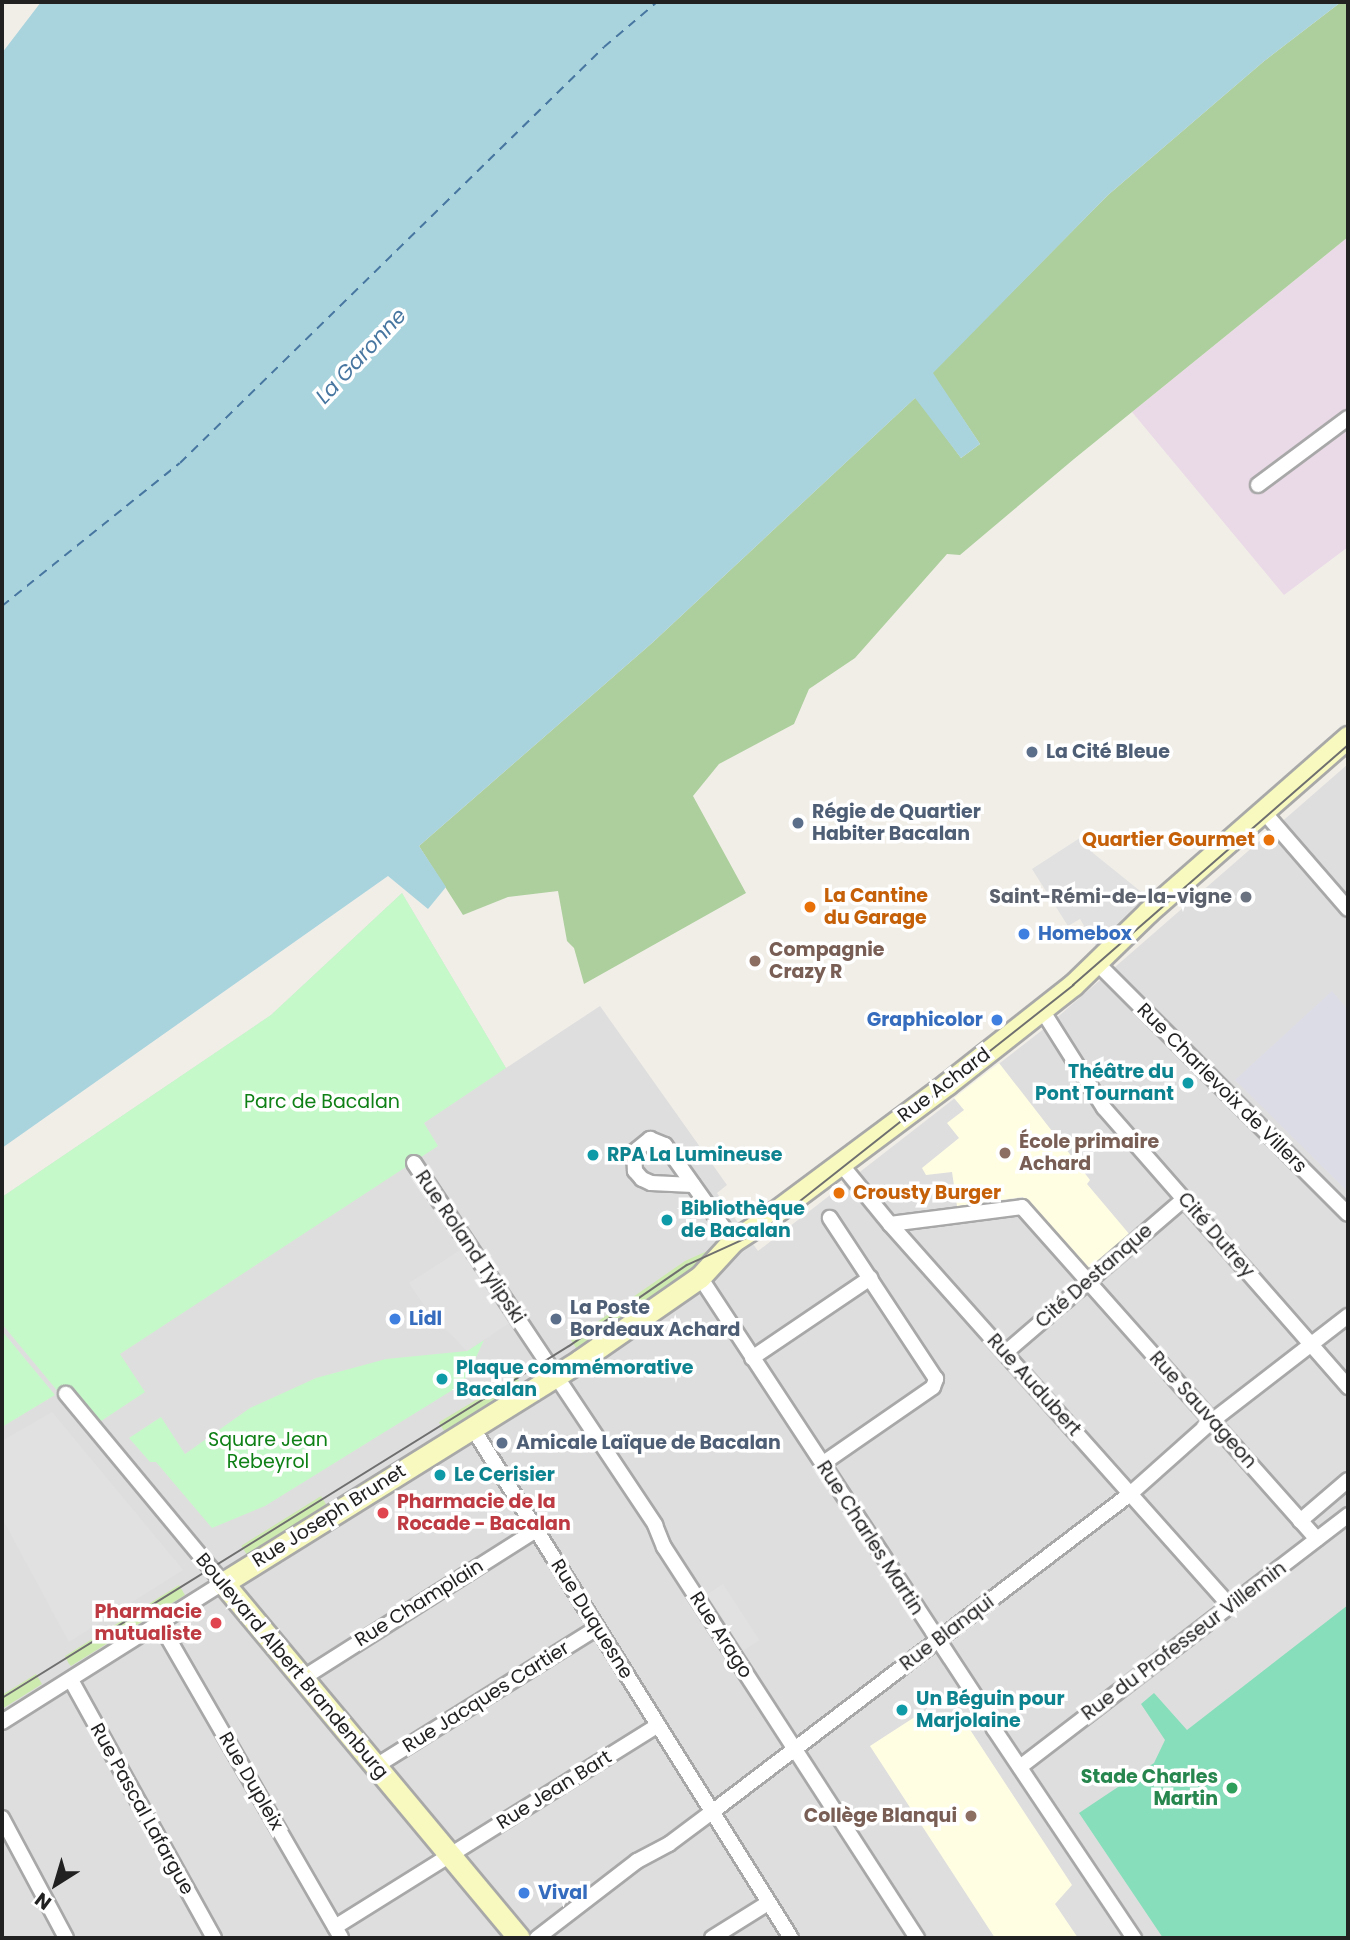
<!DOCTYPE html>
<html>
<head>
<meta charset="utf-8">
<style>
	body { margin:0 }
	#map { position:relative; width:1350px; height:1940px; overflow:hidden; background:#f1eee8; font-family:Poppins,sans-serif }
	div>[style] { position:absolute }
	.residential>* { inset:0; background:#dfdede }
	.industrial>* { inset:0; background:#eadae7 }
	.education>* { inset:0; background:#fffee3 }
	.grass>* { inset:0; background:#cdeaaf; transform-origin:0 0 }
	.forest>* { inset:0; background:#adcf9d }
	.park>* { inset:0; background:#c6f9c9 }
	.pitch>* { inset:0; background:#87debb }
	.parking>* { inset:0; background:#e1e1e1; transform-origin:0 0 }
	.plaza>* { inset:0; background:#dcdce7 }
	.water>* { inset:0; background:#a9d3dd }
	.ferry>* { height:2px; margin-top:-1px; transform-origin:0; background:repeating-linear-gradient(90deg,#4776a0 0 9px,transparent 0 16px) }
	.roads { filter:drop-shadow(2px 0 #a8a8a8) drop-shadow(-2px 0 #a8a8a8) drop-shadow(0 2px #a8a8a8) drop-shadow(0 -2px #a8a8a8) }
	.street>* { height:14px; margin:-7px; padding:0 7px; transform-origin:7px; border-radius:7px; background:#fff }
	.secondary>* { height:21px; margin:-10.5px; padding:0 10.5px; transform-origin:10.5px; border-radius:10.5px; background:#f7f9be }
	.tram>* { height:2px; margin:-1px; padding:0 1px; transform-origin:1px; border-radius:1px; background:#6f6f6f }
	.dots>* { width:19px; height:19px; translate:-50% -50%; box-sizing:border-box; border:4px solid #fff; border-radius:50% }
	span { translate:-50% -50%; white-space:nowrap; text-align:center; line-height:1.15; -webkit-text-stroke:7px #fff; paint-order:stroke }
	.service-label { font-size:19px; color:#4e5e75; font-weight:700 }
	.left { translate:0 -50%; text-align:left }
	.food-label { font-size:19px; color:#c56008; font-weight:700 }
	.right { translate:-100% -50%; text-align:right }
	.worship-label { font-size:19px; color:#5b616d; font-weight:700 }
	.shop-label { font-size:19px; color:#366cbe; font-weight:700 }
	.education-label { font-size:19px; color:#785e54; font-weight:700 }
	.culture-label { font-size:19px; color:#0d838f; font-weight:700 }
	.street-label { font-size:19px; color:#212121 }
	.park-label { font-size:19px; color:#0e8015 }
	.health-label { font-size:19px; color:#be3a42; font-weight:700 }
	.leisure-label { font-size:19px; color:#27864d; font-weight:700 }
	.water-label { font-size:21px; color:#4776a0; font-style:italic }
	.frame { position:absolute; inset:0; border:4px solid #212121; pointer-events:none }
	.north { position:absolute; left:21px; top:1849px; width:70px; height:70px; -webkit-text-stroke:5px #fff; paint-order:stroke; rotate:217deg; font-size:19px; font-weight:700; line-height:28px; text-align:center; color:#212121 }
	.north::after { content:''; display:block; margin:auto; width:24px; height:32px; background:#212121; clip-path:polygon(50% 0,100% 100%,50% 72%,0 100%) }
</style>
</head>
<body>
<div id="map">
	<div class="residential">
		<div style="clip-path:polygon(1348px 764px,1348px 1938px,2px 1938px,2px 1197px,271px 1015px,402px 893px,506px 1068px,600px 1006px,727px 1185px,717px 1193px,758px 1251px,1045px 1028px)"></div>
	</div>
	<div class="industrial">
		<div style="clip-path:polygon(1348px 237px,1348px 547px,1284px 595px,1132px 412px)"></div>
	</div>
	<div class="education">
		<div style="clip-path:polygon(999px 1063px,1090px 1180px,1087px 1184px,1130px 1235px,1092px 1268px,1087px 1268px,1023px 1197px,957px 1206px,952px 1172px,926px 1175px,922px 1168px,959px 1138px,947px 1123px,964px 1110px,954px 1098px)"></div>
		<div style="clip-path:polygon(924px 1711px,963px 1719px,1072px 1885px,1055px 1904px,1078px 1938px,995px 1938px,870px 1746px)"></div>
	</div>
	<div class="grass">
		<div style="clip-path:polygon(714px 1248px,706px 1266px,578px 1351px,571px 1340px,685px 1261px)"></div>
		<div style="left:516px;top:1376px;width:12px;height:90px;rotate:59deg"></div>
		<div style="left:321px;top:1496px;width:13px;height:94px;rotate:58deg"></div>
		<div style="clip-path:polygon(179px 1585px,185px 1595px,71px 1666px,69px 1664px,65px 1656px)"></div>
		<div style="clip-path:polygon(36px 1674px,42px 1684px,2px 1709px,2px 1695px)"></div>
	</div>
	<div class="forest">
		<div style="clip-path:polygon(1341px 2px,1348px 2px,1348px 237px,1074px 459px,960px 555px,947px 554px,855px 658px,809px 689px,794px 724px,719px 764px,693px 796px,746px 893px,584px 984px,574px 948px,567px 941px,558px 891px,508px 897px,463px 915px,419px 846px,652px 643px,916px 397px,961px 458px,980px 444px,932px 373px,1108px 195px,1263px 62px)"></div>
	</div>
	<div class="park">
		<div style="clip-path:polygon(402px 893px,506px 1068px,424px 1123px,438px 1146px,120px 1354px,145px 1392px,89px 1429px,2px 1324px,2px 1197px,271px 1015px)"></div>
		<div style="clip-path:polygon(2px 1331px,55px 1395px,2px 1427px)"></div>
		<div style="clip-path:polygon(484px 1340px,467px 1377px,459px 1386px,265px 1506px,212px 1528px,156px 1462px,150px 1462px,129px 1438px,161px 1417px,185px 1454px,250px 1408px,316px 1378px,386px 1359px,467px 1351px)"></div>
	</div>
	<div class="pitch">
		<div style="clip-path:polygon(1348px 1605px,1348px 1938px,1163px 1938px,1079px 1813px,1154px 1763px,1165px 1740px,1141px 1704px,1154px 1693px,1187px 1730px)"></div>
	</div>
	<div class="parking">
		<div style="clip-path:polygon(1083px 836px,1093px 853px,1150px 899px,1096px 946px,1080px 919px,1068px 926px,1032px 869px)"></div>
		<div style="clip-path:polygon(468px 1245px,517px 1318px,467px 1351px,428px 1311px,409px 1283px)"></div>
		<div style="clip-path:polygon(52px 1412px,183px 1570px,69px 1642px,2px 1518px,2px 1441px)"></div>
		<div style="left:723px;top:1584px;width:67px;height:19px;rotate:57deg"></div>
	</div>
	<div class="plaza">
		<div style="clip-path:polygon(1332px 991px,1348px 1010px,1348px 1192px,1235px 1080px)"></div>
	</div>
	<div class="water">
		<div style="clip-path:polygon(41px 2px,1341px 2px,1263px 62px,1108px 195px,933px 373px,980px 444px,961px 458px,915px 398px,652px 643px,419px 846px,446px 887px,428px 909px,388px 876px,2px 1148px,2px 53px)"></div>
	</div>
	<div class="ferry">
		<div style="left:2px;top:606px;width:228px;rotate:-38.8deg"></div>
		<div style="left:180px;top:463px;width:594px;rotate:-44.45deg"></div>
		<div style="left:604px;top:47px;width:70px;rotate:-40.3deg"></div>
	</div>
	<div class="roads">
		<div class="street">
			<div style="left:1258px;top:485px;width:112px;rotate:-36.7deg"></div>
			<div style="left:1264px;top:812px;width:128px;rotate:49.1deg"></div>
			<div style="left:1096px;top:962px;width:356px;rotate:45deg"></div>
			<div style="left:1042px;top:1010px;width:116px;rotate:57.7deg"></div>
			<div style="left:1104px;top:1108px;width:371px;rotate:48.8deg"></div>
			<div style="left:414px;top:1163px;width:435px;rotate:56.3deg"></div>
			<div style="left:655px;top:1525px;width:24px;rotate:68deg"></div>
			<div style="left:664px;top:1547px;width:466px;rotate:57.1deg"></div>
			<div style="left:840px;top:1163px;width:79px;rotate:50.7deg"></div>
			<div style="left:890px;top:1224px;width:511px;rotate:48.33deg"></div>
			<div style="left:693px;top:1185px;width:42px;rotate:-177.3deg"></div>
			<div style="left:651px;top:1183px;width:10px;rotate:-156deg"></div>
			<div style="left:642px;top:1179px;width:11px;rotate:-131deg"></div>
			<div style="left:635px;top:1171px;width:19px;rotate:-93deg"></div>
			<div style="left:634px;top:1152px;width:21px;rotate:-39deg"></div>
			<div style="left:650px;top:1139px;width:16px;rotate:22deg"></div>
			<div style="left:665px;top:1145px;width:118px;rotate:54.7deg"></div>
			<div style="left:890px;top:1224px;width:133px;rotate:-7.3deg"></div>
			<div style="left:1022px;top:1207px;width:444px;rotate:48.4deg"></div>
			<div style="left:700px;top:1277px;width:523px;rotate:56.71deg"></div>
			<div style="left:987px;top:1714px;width:17px;rotate:65deg"></div>
			<div style="left:994px;top:1729px;width:252px;rotate:56.2deg"></div>
			<div style="left:1005px;top:1353px;width:236px;rotate:-40.7deg"></div>
			<div style="left:752px;top:1358px;width:143px;rotate:-34.1deg"></div>
			<div style="left:472px;top:1427px;width:602px;rotate:58.02deg"></div>
			<div style="left:822px;top:1464px;width:135px;rotate:-34.7deg"></div>
			<div style="left:933px;top:1387px;width:9px;rotate:-69deg"></div>
			<div style="left:936px;top:1379px;width:193px;rotate:-123.4deg"></div>
			<div style="left:1300px;top:1521px;width:63px;rotate:-40.5deg"></div>
			<div style="left:160px;top:1624px;width:362px;rotate:60deg"></div>
			<div style="left:303px;top:1678px;width:276px;rotate:-32.4deg"></div>
			<div style="left:71px;top:1680px;width:295px;rotate:61deg"></div>
			<div style="left:2px;top:1722px;width:261px;rotate:-32.2deg"></div>
			<div style="left:223px;top:1583px;width:246px;rotate:-129.7deg"></div>
			<div style="left:376px;top:1766px;width:261px;rotate:-32deg"></div>
			<div style="left:1020px;top:1767px;width:414px;rotate:-37.5deg"></div>
			<div style="left:2px;top:1818px;width:136px;rotate:61.9deg"></div>
			<div style="left:335px;top:1927px;width:381px;rotate:-32deg"></div>
			<div style="left:537px;top:1938px;width:126px;rotate:-37.6deg"></div>
			<div style="left:637px;top:1861px;width:36px;rotate:-28deg"></div>
			<div style="left:669px;top:1844px;width:54px;rotate:-36.7deg"></div>
			<div style="left:712px;top:1812px;width:525px;rotate:-37.26deg"></div>
			<div style="left:1130px;top:1494px;width:110px;rotate:-41.7deg"></div>
			<div style="left:1212px;top:1421px;width:172px;rotate:-37.7deg"></div>
			<div style="left:712px;top:1938px;width:66px;rotate:-32deg"></div>
		</div>
		<div class="secondary">
			<div style="left:519px;top:1938px;width:462px;rotate:-129.8deg"></div>
			<div style="left:223px;top:1583px;width:420px;rotate:-31.9deg"></div>
			<div style="left:579px;top:1361px;width:147px;rotate:-34.8deg"></div>
			<div style="left:700px;top:1277px;width:49px;rotate:-47.5deg"></div>
			<div style="left:733px;top:1241px;width:30px;rotate:-33deg"></div>
			<div style="left:758px;top:1225px;width:236px;rotate:-36.7deg"></div>
			<div style="left:947px;top:1084px;width:160px;rotate:-38.2deg"></div>
			<div style="left:1073px;top:985px;width:105px;rotate:-44.2deg"></div>
			<div style="left:1148px;top:912px;width:266px;rotate:-41.2deg"></div>
		</div>
	</div>
	<div class="tram">
		<div style="left:2px;top:1698px;width:667px;rotate:-31.83deg"></div>
		<div style="left:569px;top:1346px;width:143px;rotate:-34.5deg"></div>
		<div style="left:687px;top:1265px;width:82px;rotate:-24.4deg"></div>
		<div style="left:762px;top:1231px;width:397px;rotate:-38.3deg"></div>
		<div style="left:1073px;top:985px;width:365px;rotate:-41.1deg"></div>
	</div>
	<div class="dots">
		<div style="left:1032px;top:752px;background:#5c6f8a"></div>
		<div style="left:798px;top:823px;background:#5c6f8a"></div>
		<div style="left:1269px;top:840px;background:#e8710a"></div>
		<div style="left:1246px;top:897px;background:#6b7280"></div>
		<div style="left:810px;top:907px;background:#e8710a"></div>
		<div style="left:1024px;top:934px;background:#3f7fe0"></div>
		<div style="left:755px;top:961px;background:#8d6e63"></div>
		<div style="left:997px;top:1020px;background:#3f7fe0"></div>
		<div style="left:1188px;top:1083px;background:#0f9aa8"></div>
		<div style="left:1005px;top:1153px;background:#8d6e63"></div>
		<div style="left:593px;top:1155px;background:#0f9aa8"></div>
		<div style="left:839px;top:1193px;background:#e8710a"></div>
		<div style="left:667px;top:1220px;background:#0f9aa8"></div>
		<div style="left:395px;top:1319px;background:#3f7fe0"></div>
		<div style="left:556px;top:1319px;background:#5c6f8a"></div>
		<div style="left:442px;top:1379px;background:#0f9aa8"></div>
		<div style="left:502px;top:1443px;background:#5c6f8a"></div>
		<div style="left:440px;top:1475px;background:#0f9aa8"></div>
		<div style="left:383px;top:1513px;background:#e0444e"></div>
		<div style="left:216px;top:1623px;background:#e0444e"></div>
		<div style="left:902px;top:1710px;background:#0f9aa8"></div>
		<div style="left:1232px;top:1788px;background:#2e9e5b"></div>
		<div style="left:971px;top:1816px;background:#8d6e63"></div>
		<div style="left:524px;top:1893px;background:#3f7fe0"></div>
	</div>
	<div class="service-label">
		<span class="left" style="left:1046px;top:752px">La Cité Bleue</span>
		<span class="left" style="left:812px;top:823px">Régie de Quartier<br>Habiter Bacalan</span>
		<span class="left" style="left:570px;top:1319px">La Poste<br>Bordeaux Achard</span>
		<span class="left" style="left:516px;top:1443px">Amicale Laïque de Bacalan</span>
	</div>
	<div class="food-label">
		<span class="right" style="left:1255px;top:840px">Quartier Gourmet</span>
		<span class="left" style="left:824px;top:907px">La Cantine<br>du Garage</span>
		<span class="left" style="left:853px;top:1193px">Crousty Burger</span>
	</div>
	<div class="worship-label">
		<span class="right" style="left:1232px;top:897px">Saint-Rémi-de-la-vigne</span>
	</div>
	<div class="shop-label">
		<span class="left" style="left:1038px;top:934px">Homebox</span>
		<span class="right" style="left:983px;top:1020px">Graphicolor</span>
		<span class="left" style="left:409px;top:1319px">Lidl</span>
		<span class="left" style="left:538px;top:1893px">Vival</span>
	</div>
	<div class="education-label">
		<span class="left" style="left:769px;top:961px">Compagnie<br>Crazy R</span>
		<span class="left" style="left:1019px;top:1153px">École primaire<br>Achard</span>
		<span class="right" style="left:957px;top:1816px">Collège Blanqui</span>
	</div>
	<div class="culture-label">
		<span class="right" style="left:1174px;top:1083px">Théâtre du<br>Pont Tournant</span>
		<span class="left" style="left:607px;top:1155px">RPA La Lumineuse</span>
		<span class="left" style="left:681px;top:1220px">Bibliothèque<br>de Bacalan</span>
		<span class="left" style="left:456px;top:1379px">Plaque commémorative<br>Bacalan</span>
		<span class="left" style="left:454px;top:1475px">Le Cerisier</span>
		<span class="left" style="left:916px;top:1710px">Un Béguin pour<br>Marjolaine</span>
	</div>
	<div class="street-label">
		<span style="left:944px;top:1085px;rotate:-37deg">Rue Achard</span>
		<span style="left:1222px;top:1088px;rotate:45deg">Rue Charlevoix de Villers</span>
		<span style="left:1216px;top:1235px;rotate:49deg">Cité Dutrey</span>
		<span style="left:470px;top:1247px;rotate:56deg">Rue Roland Tylipski</span>
		<span style="left:1094px;top:1276px;rotate:-41deg">Cité Destanque</span>
		<span style="left:1034px;top:1385px;rotate:48deg">Rue Audubert</span>
		<span style="left:1203px;top:1410px;rotate:48deg">Rue Sauvageon</span>
		<span style="left:329px;top:1516px;rotate:-32deg">Rue Joseph Brunet</span>
		<span style="left:870px;top:1538px;rotate:57deg">Rue Charles Martin</span>
		<span style="left:419px;top:1603px;rotate:-32deg">Rue Champlain</span>
		<span style="left:592px;top:1619px;rotate:58deg">Rue Duquesne</span>
		<span style="left:947px;top:1633px;rotate:-37deg">Rue Blanqui</span>
		<span style="left:721px;top:1635px;rotate:57deg">Rue Arago</span>
		<span style="left:1184px;top:1641px;rotate:-37deg">Rue du Professeur Villemin</span>
		<span style="left:292px;top:1666px;rotate:50deg">Boulevard Albert Brandenburg</span>
		<span style="left:486px;top:1697px;rotate:-32deg">Rue Jacques Cartier</span>
		<span style="left:251px;top:1781px;rotate:60deg">Rue Dupleix</span>
		<span style="left:554px;top:1790px;rotate:-32deg">Rue Jean Bart</span>
		<span style="left:142px;top:1809px;rotate:61deg">Rue Pascal Lafargue</span>
	</div>
	<div class="park-label">
		<span style="left:322px;top:1102px">Parc de Bacalan</span>
		<span style="left:268px;top:1451px">Square Jean<br>Rebeyrol</span>
	</div>
	<div class="health-label">
		<span class="left" style="left:397px;top:1513px">Pharmacie de la<br>Rocade - Bacalan</span>
		<span class="right" style="left:202px;top:1623px">Pharmacie<br>mutualiste</span>
	</div>
	<div class="leisure-label">
		<span class="right" style="left:1218px;top:1788px">Stade Charles<br>Martin</span>
	</div>
	<div class="water-label">
		<span style="left:361px;top:356px;rotate:-47deg">La Garonne</span>
	</div>
	<div class="frame"></div>
	<div class="north">N</div>
</div>
</body>
</html>
